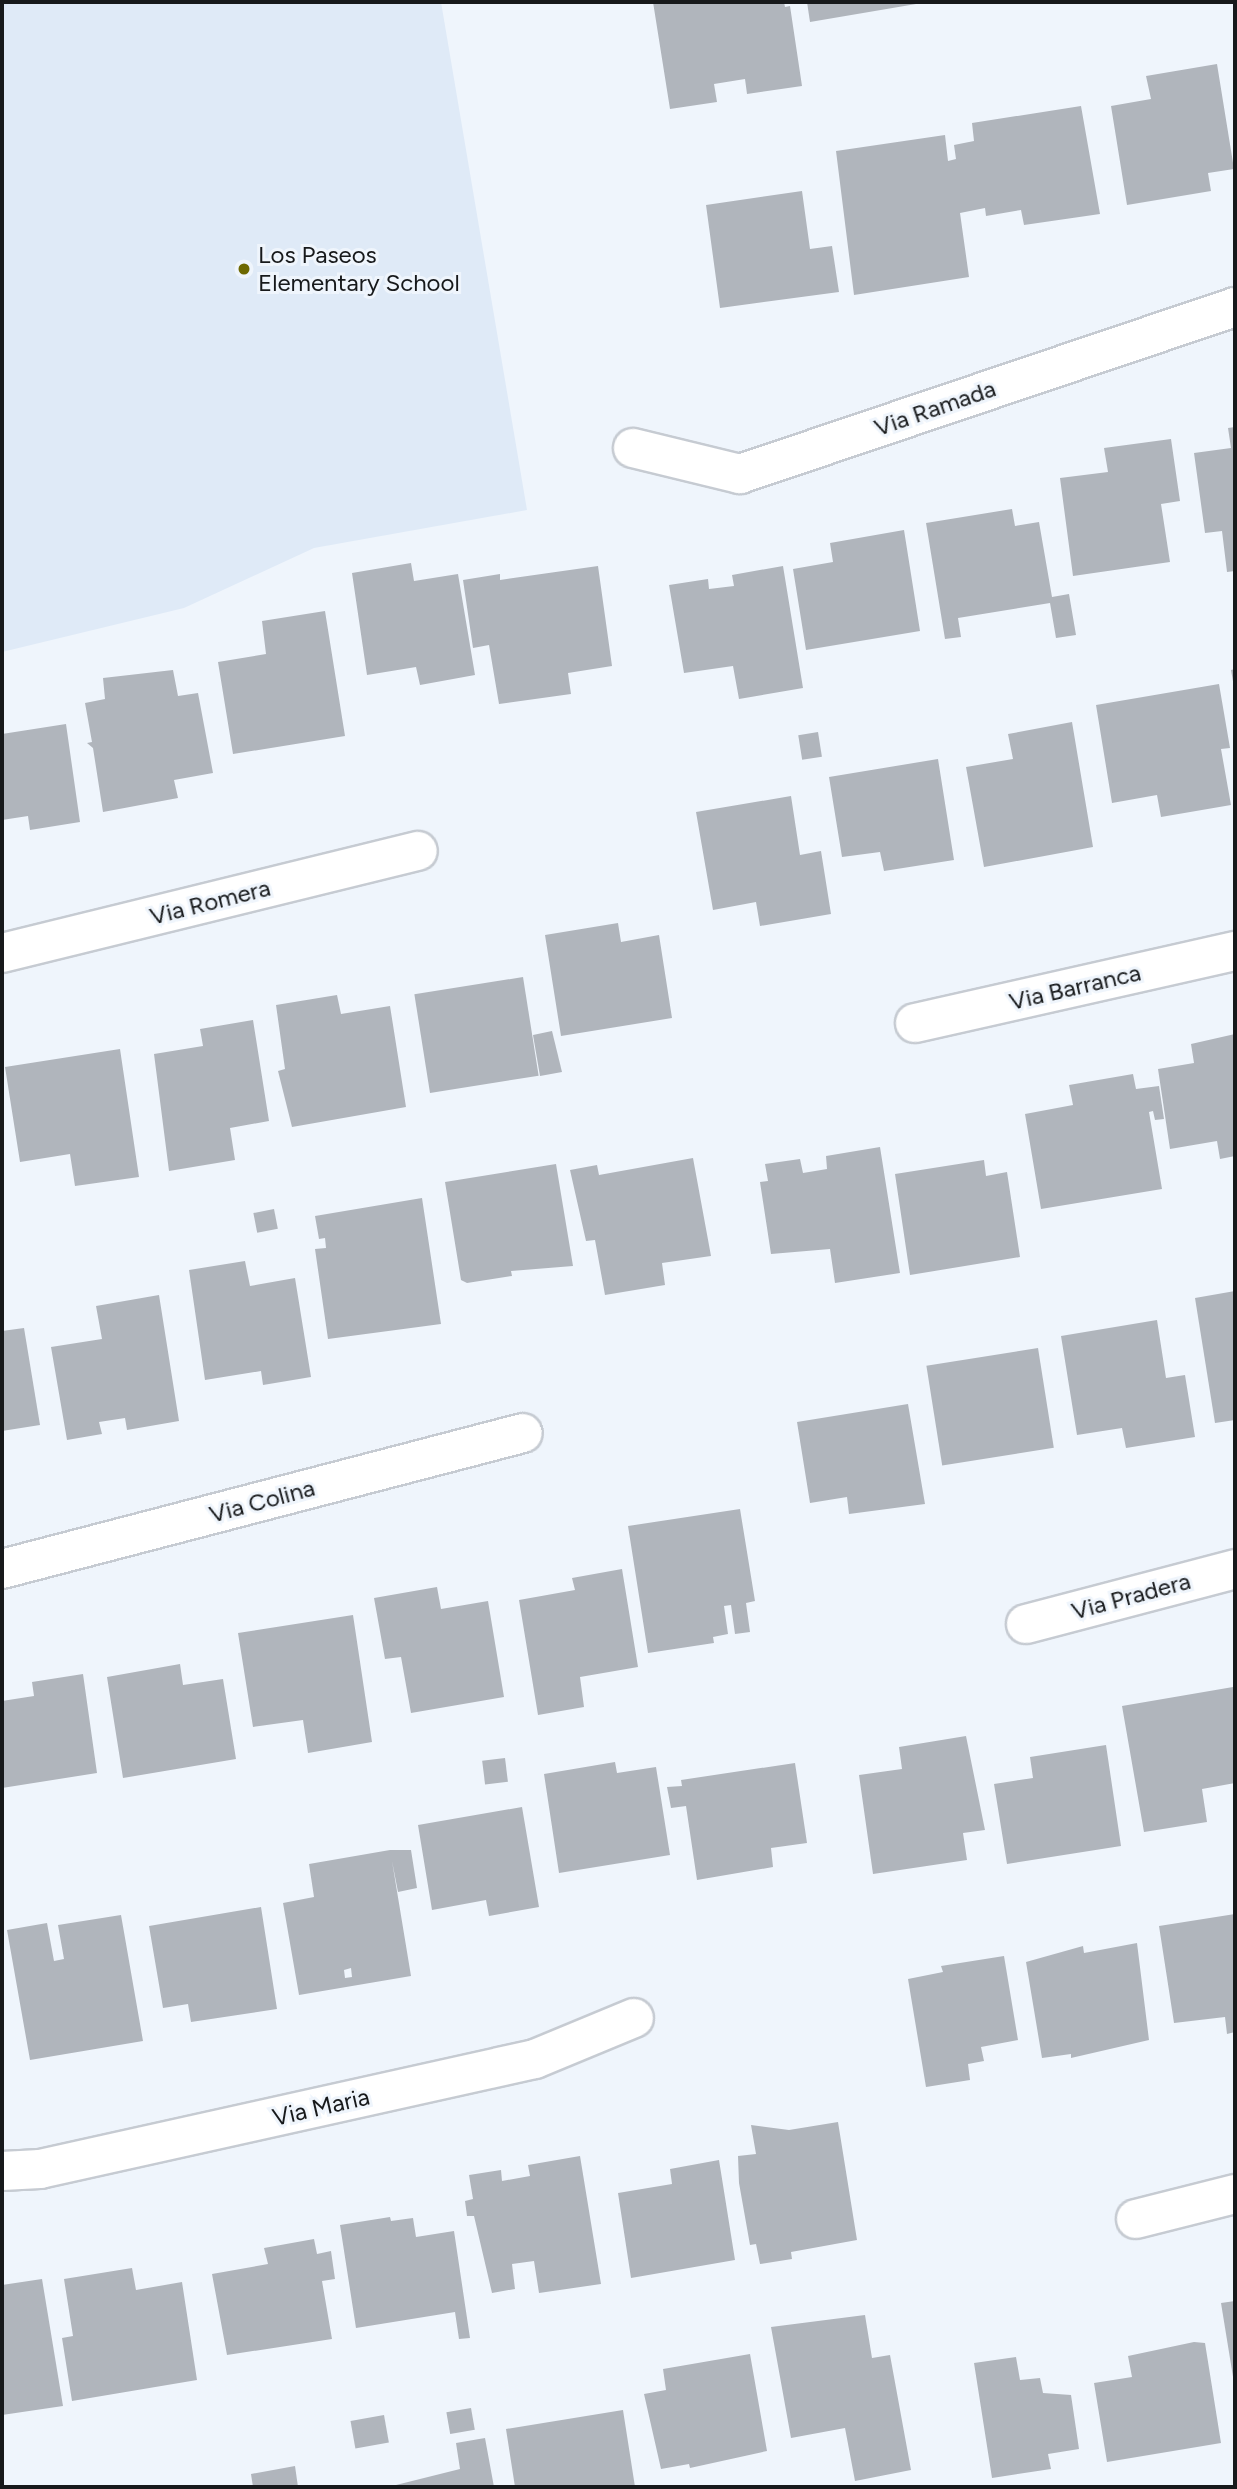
<!DOCTYPE html>
<html>
<head>
<meta charset="utf-8">
<style>
	body { margin:0 }
	#map { position:relative; width:1237px; height:2489px; overflow:hidden; background:#eff5fc; font-family:Figtree,sans-serif }
	div>[style] { position:absolute }
	.built>* { inset:0; background:#dfeaf7 }
	.building>* { inset:0; background:#b0b5bc; transform-origin:0 0 }
	.roads { filter:drop-shadow(2px 0 #c6cbd2) drop-shadow(-2px 0 #c6cbd2) drop-shadow(0 2px #c6cbd2) drop-shadow(0 -2px #c6cbd2) }
	.street>* { height:38px; margin:-19px; padding:0 19px; transform-origin:19px; border-radius:19px; background:#fff }
	.dots>* { width:19px; height:19px; translate:-50% -50%; box-sizing:border-box; border:4px solid #eff5fc; border-radius:50% }
	span { translate:-50% -50%; white-space:nowrap; text-align:center; line-height:1.15; -webkit-text-stroke:6px #eff5fc; paint-order:stroke }
	.poi-label { font-size:24px; color:#17191b }
	.left { translate:0 -50%; text-align:left }
	.street-label { font-size:24px; color:#17191b }
	.frame { position:absolute; inset:0; border:4px solid #17191b; pointer-events:none }
</style>
</head>
<body>
<div id="map">
	<div class="built">
		<div style="clip-path:polygon(2px 2px,441px 2px,527px 510px,314px 548px,184px 608px,2px 652px)"></div>
	</div>
	<div class="building">
		<div style="clip-path:polygon(653px 2px,784px 2px,785px 7px,790px 6px,802px 86px,747px 94px,745px 79px,714px 84px,717px 102px,670px 109px)"></div>
		<div style="clip-path:polygon(807px 2px,922px 2px,922px 3px,810px 22px)"></div>
		<div style="clip-path:polygon(1217px 64px,1234px 169px,1208px 173px,1211px 191px,1127px 205px,1111px 106px,1151px 99px,1146px 76px)"></div>
		<div style="clip-path:polygon(1081px 106px,1100px 214px,1024px 225px,1021px 210px,986px 216px,985px 208px,960px 213px,969px 277px,854px 295px,836px 151px,945px 135px,948px 161px,956px 159px,954px 145px,974px 141px,972px 123px)"></div>
		<div style="clip-path:polygon(802px 191px,810px 249px,832px 246px,839px 292px,720px 308px,706px 205px)"></div>
		<div style="clip-path:polygon(1235px 427px,1235px 571px,1227px 572px,1222px 531px,1205px 533px,1194px 453px,1231px 448px,1228px 428px)"></div>
		<div style="clip-path:polygon(1171px 439px,1180px 501px,1161px 504px,1170px 562px,1073px 576px,1060px 478px,1108px 472px,1104px 448px)"></div>
		<div style="clip-path:polygon(1012px 509px,1015px 526px,1039px 522px,1052px 597px,1069px 594px,1076px 635px,1056px 638px,1050px 603px,958px 618px,961px 637px,945px 639px,926px 523px)"></div>
		<div style="clip-path:polygon(904px 530px,920px 631px,806px 650px,793px 569px,833px 562px,830px 543px)"></div>
		<div style="clip-path:polygon(411px 563px,414px 581px,458px 574px,475px 675px,420px 685px,416px 667px,367px 675px,352px 573px)"></div>
		<div style="clip-path:polygon(598px 566px,612px 666px,568px 673px,571px 694px,499px 704px,489px 645px,473px 648px,463px 580px,500px 574px,500px 580px)"></div>
		<div style="clip-path:polygon(783px 566px,803px 688px,739px 699px,733px 666px,684px 673px,669px 585px,708px 579px,709px 589px,734px 586px,732px 575px)"></div>
		<div style="clip-path:polygon(325px 611px,345px 736px,233px 754px,218px 662px,266px 654px,262px 621px)"></div>
		<div style="clip-path:polygon(1235px 669px,1235px 687px,1234px 687px,1231px 670px)"></div>
		<div style="clip-path:polygon(173px 670px,178px 696px,198px 693px,213px 773px,174px 780px,178px 798px,103px 812px,93px 748px,87px 743px,92px 742px,85px 703px,105px 699px,103px 678px)"></div>
		<div style="clip-path:polygon(1219px 684px,1230px 748px,1221px 749px,1231px 805px,1161px 817px,1157px 795px,1112px 803px,1096px 705px)"></div>
		<div style="clip-path:polygon(1072px 722px,1093px 847px,984px 867px,966px 767px,1013px 759px,1008px 734px)"></div>
		<div style="clip-path:polygon(66px 724px,80px 822px,30px 830px,28px 816px,2px 820px,2px 734px)"></div>
		<div style="left:818px;top:732px;width:25px;height:20px;rotate:81deg"></div>
		<div style="clip-path:polygon(938px 759px,954px 860px,884px 871px,880px 852px,842px 857px,829px 777px)"></div>
		<div style="clip-path:polygon(791px 796px,800px 855px,821px 851px,831px 914px,760px 926px,756px 902px,713px 910px,696px 812px)"></div>
		<div style="clip-path:polygon(618px 923px,621px 942px,659px 935px,672px 1018px,561px 1036px,545px 935px)"></div>
		<div style="left:523px;top:977px;width:100px;height:110px;rotate:81deg"></div>
		<div style="clip-path:polygon(337px 995px,341px 1014px,390px 1006px,406px 1107px,292px 1127px,278px 1071px,285px 1069px,276px 1005px)"></div>
		<div style="clip-path:polygon(253px 1020px,269px 1121px,230px 1128px,235px 1160px,169px 1171px,154px 1054px,203px 1046px,200px 1029px)"></div>
		<div style="clip-path:polygon(552px 1031px,562px 1072px,540px 1076px,533px 1035px)"></div>
		<div style="clip-path:polygon(1235px 1034px,1235px 1156px,1220px 1159px,1217px 1141px,1170px 1149px,1158px 1069px,1194px 1063px,1191px 1044px)"></div>
		<div style="clip-path:polygon(120px 1049px,139px 1177px,75px 1186px,70px 1154px,20px 1162px,5px 1067px)"></div>
		<div style="clip-path:polygon(1133px 1074px,1136px 1089px,1159px 1086px,1164px 1119px,1155px 1120px,1153px 1111px,1149px 1112px,1162px 1189px,1041px 1209px,1025px 1114px,1073px 1105px,1069px 1085px)"></div>
		<div style="clip-path:polygon(880px 1147px,900px 1273px,835px 1283px,830px 1249px,771px 1254px,760px 1182px,768px 1181px,765px 1164px,800px 1159px,803px 1173px,827px 1169px,826px 1156px)"></div>
		<div style="clip-path:polygon(693px 1158px,711px 1256px,662px 1263px,665px 1285px,605px 1295px,595px 1240px,586px 1241px,570px 1170px,597px 1165px,599px 1175px)"></div>
		<div style="clip-path:polygon(984px 1160px,986px 1176px,1007px 1172px,1020px 1257px,910px 1275px,895px 1174px)"></div>
		<div style="clip-path:polygon(556px 1164px,573px 1266px,511px 1271px,512px 1276px,467px 1283px,461px 1280px,445px 1182px)"></div>
		<div style="clip-path:polygon(422px 1198px,441px 1324px,328px 1339px,315px 1249px,326px 1248px,325px 1238px,319px 1239px,315px 1216px)"></div>
		<div style="left:274px;top:1209px;width:20px;height:21px;rotate:79deg"></div>
		<div style="clip-path:polygon(245px 1261px,250px 1286px,295px 1278px,311px 1377px,263px 1385px,261px 1371px,205px 1380px,189px 1270px)"></div>
		<div style="clip-path:polygon(1235px 1291px,1235px 1420px,1215px 1423px,1195px 1298px)"></div>
		<div style="clip-path:polygon(159px 1295px,179px 1421px,127px 1430px,125px 1418px,99px 1422px,102px 1434px,67px 1440px,51px 1347px,102px 1339px,96px 1306px)"></div>
		<div style="clip-path:polygon(1157px 1320px,1166px 1378px,1185px 1375px,1195px 1437px,1126px 1448px,1122px 1428px,1077px 1435px,1061px 1336px)"></div>
		<div style="clip-path:polygon(24px 1328px,40px 1425px,2px 1431px,2px 1331px)"></div>
		<div style="left:1038px;top:1348px;width:101px;height:113px;rotate:81deg"></div>
		<div style="clip-path:polygon(908px 1404px,925px 1504px,849px 1514px,847px 1497px,810px 1503px,797px 1422px)"></div>
		<div style="clip-path:polygon(740px 1509px,755px 1601px,746px 1603px,750px 1632px,735px 1634px,731px 1605px,724px 1606px,728px 1634px,713px 1637px,714px 1643px,648px 1653px,628px 1526px)"></div>
		<div style="clip-path:polygon(622px 1569px,638px 1667px,580px 1677px,584px 1707px,538px 1715px,519px 1600px,575px 1590px,572px 1578px)"></div>
		<div style="clip-path:polygon(437px 1587px,441px 1609px,488px 1601px,504px 1697px,411px 1713px,401px 1657px,385px 1659px,374px 1598px)"></div>
		<div style="clip-path:polygon(353px 1615px,372px 1742px,308px 1753px,303px 1720px,253px 1727px,238px 1633px)"></div>
		<div style="clip-path:polygon(180px 1664px,183px 1685px,223px 1679px,236px 1759px,123px 1778px,107px 1677px)"></div>
		<div style="clip-path:polygon(83px 1674px,97px 1773px,2px 1788px,2px 1701px,34px 1696px,32px 1682px)"></div>
		<div style="clip-path:polygon(1233px 1687px,1235px 1783px,1202px 1789px,1207px 1822px,1144px 1832px,1122px 1706px)"></div>
		<div style="clip-path:polygon(966px 1736px,985px 1830px,963px 1833px,967px 1860px,873px 1874px,859px 1775px,902px 1769px,899px 1747px)"></div>
		<div style="clip-path:polygon(1106px 1745px,1121px 1846px,1007px 1864px,994px 1784px,1033px 1778px,1030px 1757px)"></div>
		<div style="left:505px;top:1758px;width:24px;height:23px;rotate:83deg"></div>
		<div style="clip-path:polygon(615px 1762px,617px 1773px,656px 1767px,670px 1855px,559px 1873px,544px 1774px)"></div>
		<div style="clip-path:polygon(795px 1763px,807px 1843px,771px 1848px,773px 1867px,697px 1880px,686px 1806px,671px 1808px,667px 1787px,682px 1786px,681px 1780px)"></div>
		<div style="clip-path:polygon(522px 1807px,539px 1907px,489px 1916px,486px 1900px,432px 1910px,418px 1825px)"></div>
		<div style="clip-path:polygon(evenodd,390px 1850px,411px 1850px,417px 1888px,398px 1892px,392px 1861px,411px 1976px,299px 1995px,283px 1903px,314px 1897px,309px 1864px,390px 1850px,351px 1968px,352px 1977px,345px 1978px,344px 1970px,351px 1968px)"></div>
		<div style="clip-path:polygon(261px 1907px,277px 2009px,191px 2022px,188px 2004px,163px 2008px,149px 1926px)"></div>
		<div style="clip-path:polygon(1235px 1914px,1235px 2032px,1227px 2034px,1225px 2017px,1174px 2023px,1159px 1926px)"></div>
		<div style="clip-path:polygon(121px 1915px,143px 2041px,30px 2060px,7px 1930px,47px 1923px,54px 1961px,64px 1959px,58px 1925px)"></div>
		<div style="clip-path:polygon(1137px 1943px,1149px 2040px,1071px 2058px,1071px 2054px,1042px 2058px,1026px 1962px,1083px 1946px,1084px 1953px)"></div>
		<div style="clip-path:polygon(1004px 1956px,1018px 2040px,981px 2047px,984px 2061px,968px 2064px,970px 2080px,926px 2087px,908px 1979px,943px 1972px,941px 1966px)"></div>
		<div style="clip-path:polygon(838px 2122px,857px 2240px,791px 2252px,792px 2259px,760px 2264px,756px 2244px,750px 2245px,739px 2183px,738px 2156px,756px 2154px,751px 2125px,789px 2130px)"></div>
		<div style="clip-path:polygon(580px 2156px,601px 2284px,539px 2293px,534px 2261px,512px 2264px,515px 2289px,492px 2293px,474px 2216px,467px 2216px,465px 2201px,473px 2199px,469px 2175px,501px 2170px,502px 2181px,530px 2176px,528px 2165px)"></div>
		<div style="clip-path:polygon(719px 2160px,735px 2260px,631px 2278px,618px 2193px,672px 2184px,670px 2169px)"></div>
		<div style="clip-path:polygon(390px 2217px,391px 2221px,413px 2218px,416px 2237px,454px 2231px,470px 2338px,459px 2339px,455px 2312px,356px 2328px,340px 2225px)"></div>
		<div style="clip-path:polygon(314px 2239px,317px 2254px,331px 2251px,335px 2279px,322px 2281px,332px 2339px,227px 2355px,212px 2274px,268px 2264px,264px 2248px)"></div>
		<div style="clip-path:polygon(132px 2268px,136px 2290px,182px 2282px,197px 2380px,72px 2401px,62px 2338px,73px 2336px,64px 2279px)"></div>
		<div style="clip-path:polygon(42px 2279px,63px 2406px,2px 2415px,2px 2285px)"></div>
		<div style="clip-path:polygon(1235px 2301px,1235px 2383px,1234px 2383px,1221px 2303px)"></div>
		<div style="clip-path:polygon(865px 2315px,872px 2358px,890px 2355px,911px 2470px,855px 2481px,845px 2428px,791px 2438px,771px 2327px)"></div>
		<div style="clip-path:polygon(1194px 2342px,1205px 2343px,1221px 2443px,1107px 2462px,1094px 2383px,1132px 2377px,1128px 2356px)"></div>
		<div style="clip-path:polygon(750px 2354px,767px 2451px,690px 2468px,689px 2464px,661px 2469px,644px 2394px,666px 2390px,663px 2369px)"></div>
		<div style="clip-path:polygon(1016px 2357px,1020px 2380px,1040px 2378px,1043px 2393px,1071px 2395px,1079px 2449px,1048px 2454px,1051px 2469px,992px 2478px,974px 2363px)"></div>
		<div style="left:471px;top:2408px;width:22px;height:25px;rotate:80deg"></div>
		<div style="clip-path:polygon(623px 2410px,635px 2487px,515px 2487px,506px 2429px)"></div>
		<div style="left:384px;top:2415px;width:28px;height:34px;rotate:80deg"></div>
		<div style="clip-path:polygon(485px 2438px,494px 2487px,388px 2487px,460px 2469px,456px 2443px)"></div>
		<div style="clip-path:polygon(295px 2466px,298px 2487px,253px 2487px,251px 2474px)"></div>
	</div>
	<div class="roads">
		<div class="street">
			<div style="left:633px;top:448px;width:110px;rotate:13.7deg"></div>
			<div style="left:740px;top:474px;width:522px;rotate:-18.64deg"></div>
			<div style="left:2px;top:953px;width:428px;rotate:-13.8deg"></div>
			<div style="left:915px;top:1023px;width:328px;rotate:-12.7deg"></div>
			<div style="left:2px;top:1569px;width:538px;rotate:-14.63deg"></div>
			<div style="left:1026px;top:1624px;width:216px;rotate:-14.7deg"></div>
			<div style="left:2px;top:2171px;width:38px;rotate:-3deg"></div>
			<div style="left:40px;top:2169px;width:507px;rotate:-12.53deg"></div>
			<div style="left:535px;top:2059px;width:107px;rotate:-22.5deg"></div>
			<div style="left:1136px;top:2219px;width:102px;rotate:-14.2deg"></div>
		</div>
	</div>
	<div class="dots">
		<div style="left:244px;top:269px;background:#6e6901"></div>
	</div>
	<div class="poi-label">
		<span class="left" style="left:258px;top:269px">Los Paseos<br>Elementary School</span>
	</div>
	<div class="street-label">
		<span style="left:935px;top:408px;rotate:-19deg">Via Ramada</span>
		<span style="left:210px;top:902px;rotate:-14deg">Via Romera</span>
		<span style="left:1075px;top:987px;rotate:-13deg">Via Barranca</span>
		<span style="left:262px;top:1501px;rotate:-15deg">Via Colina</span>
		<span style="left:1131px;top:1596px;rotate:-15deg">Via Pradera</span>
		<span style="left:321px;top:2107px;rotate:-13deg">Via Maria</span>
	</div>
	<div class="frame"></div>
</div>
</body>
</html>
